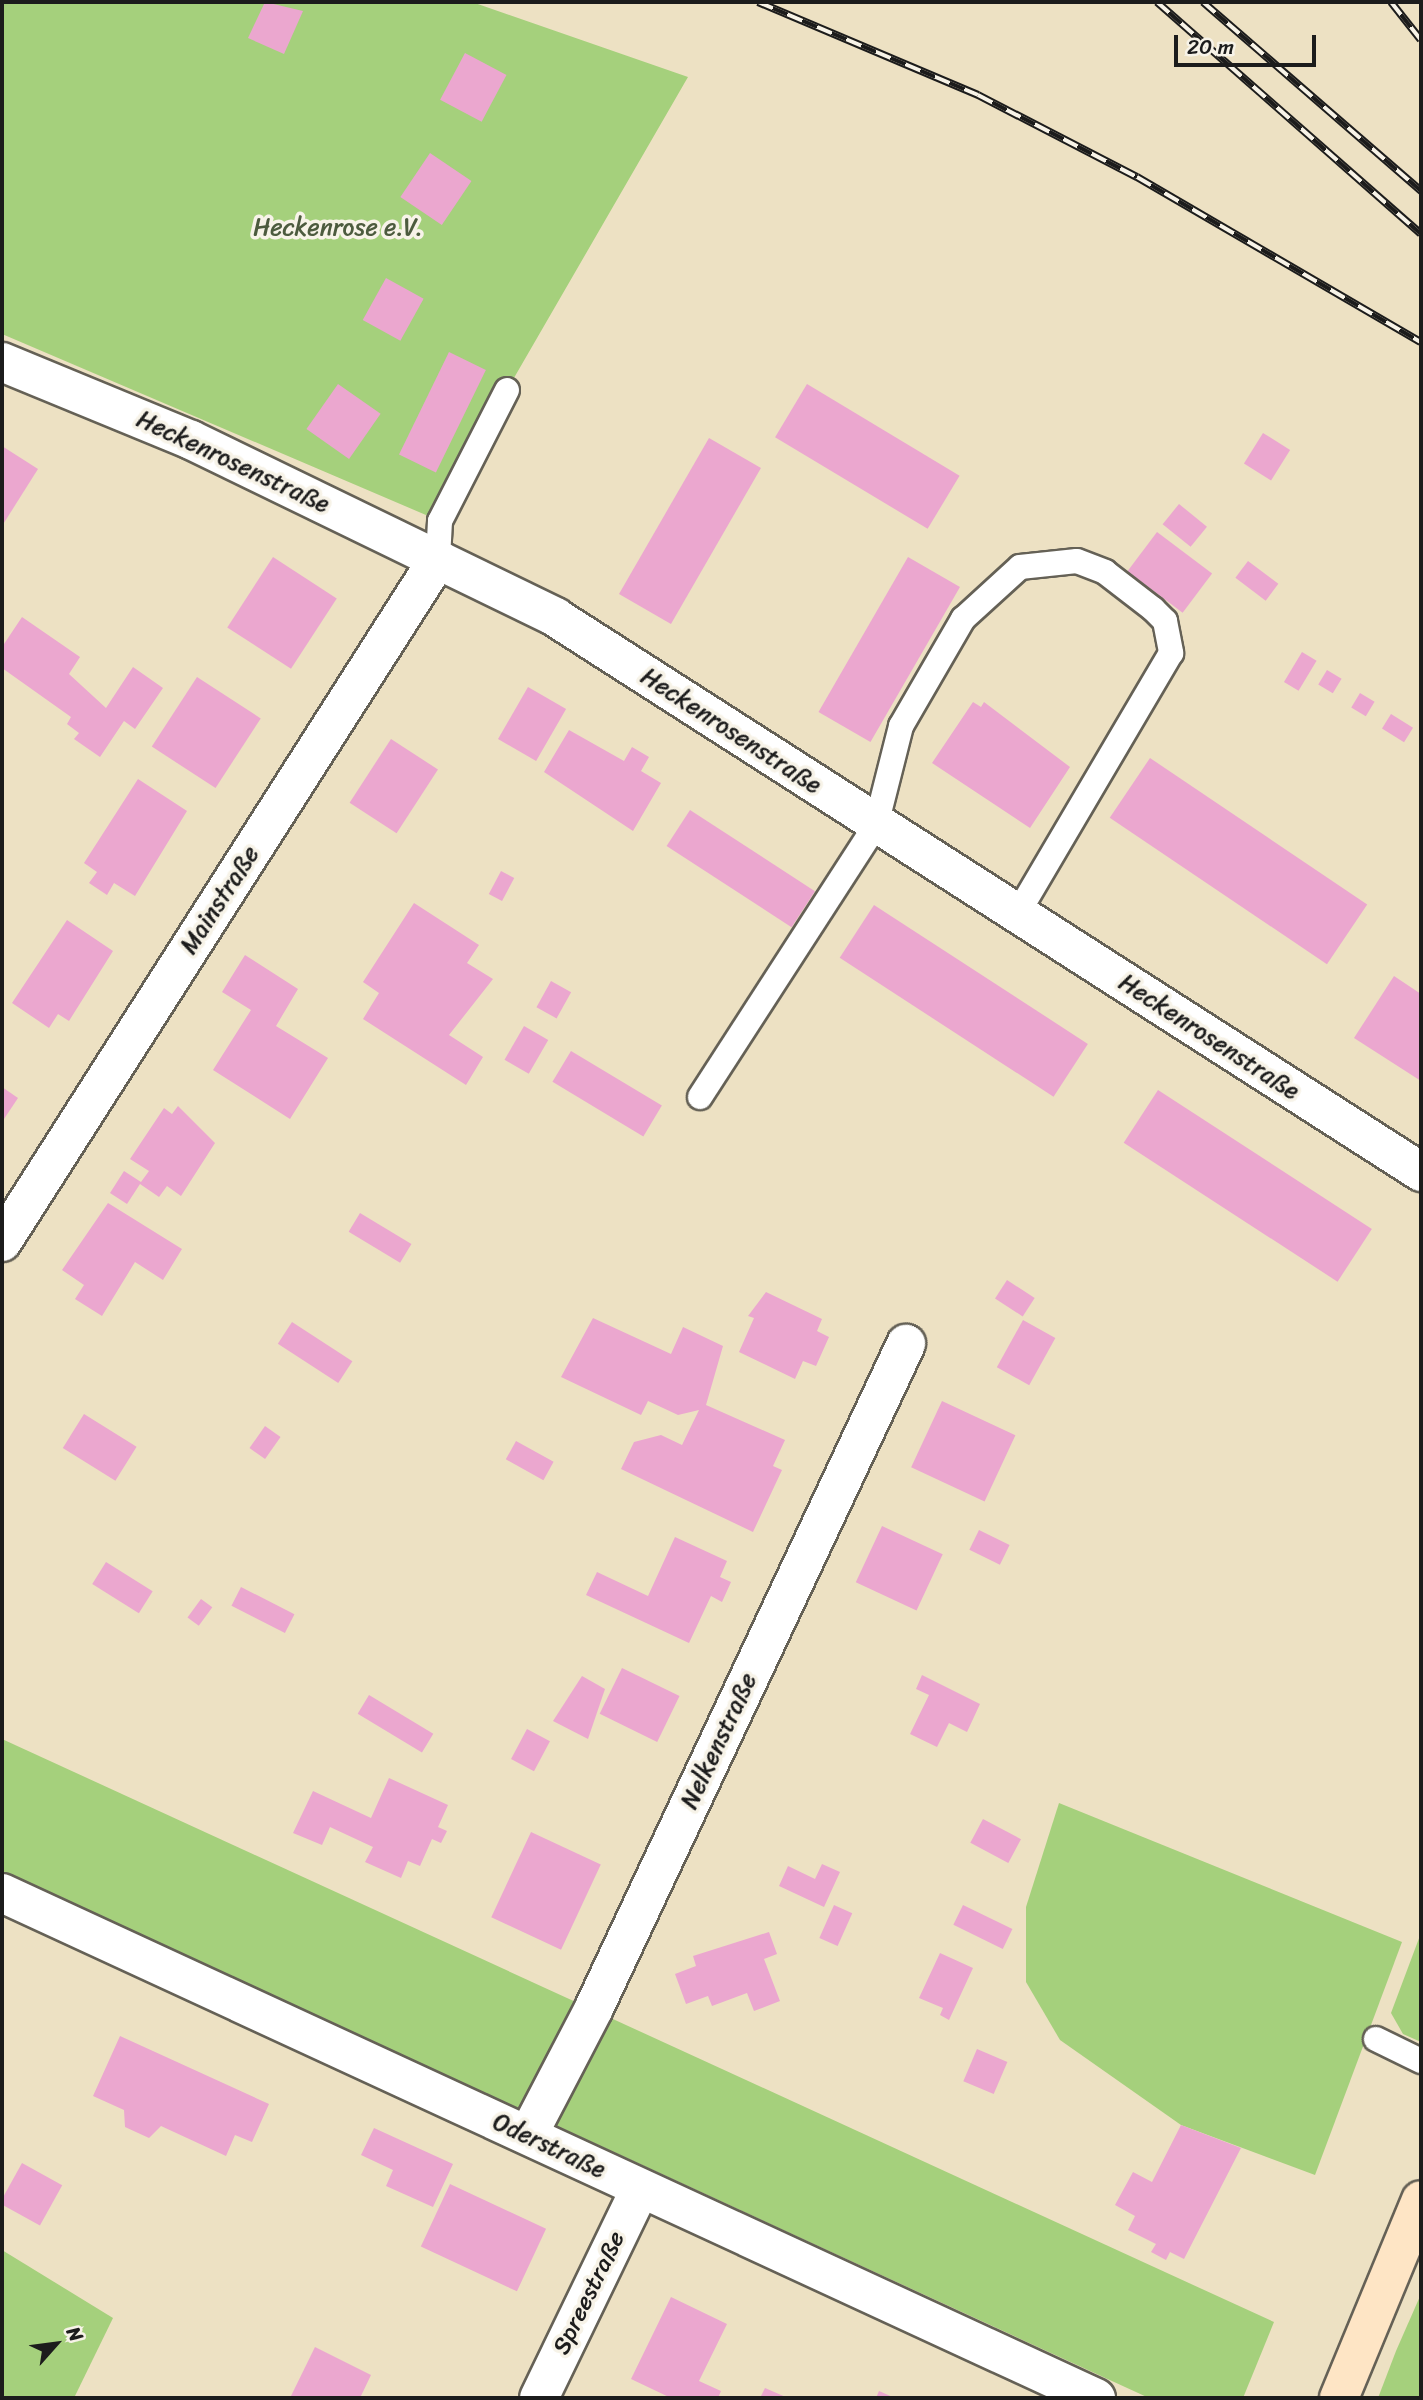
<!DOCTYPE html>
<html>
<head>
<meta charset="utf-8">
<style>
	body { margin:0 }
	#map { position:relative; width:1423px; height:2400px; overflow:hidden; background:#ede1c3; font-family:Sriracha,sans-serif }
	div>[style] { position:absolute }
	.green>* { inset:0; background:#a5d07c }
	.building>* { inset:0; background:#eba7cf; transform-origin:0 0 }
	.roads { filter:drop-shadow(2px 0 #656156) drop-shadow(-2px 0 #656156) drop-shadow(0 2px #656156) drop-shadow(0 -2px #656156) }
	.lane>* { height:24px; margin:-12px; padding:0 12px; transform-origin:12px; border-radius:12px; background:#fff }
	.street>* { height:38px; margin:-19px; padding:0 19px; transform-origin:19px; border-radius:19px; background:#fff }
	.secondary>* { height:38px; margin:-19px; padding:0 19px; transform-origin:19px; border-radius:19px; background:#fee5c5 }
	.rail>* { height:8px; margin-top:-4px; transform-origin:0; background:repeating-linear-gradient(90deg,#f7f3e8 0 16px,#1c1c1c 0 32px); box-sizing:border-box; border-block:2px solid #1c1c1c }
	span { translate:-50% -50%; white-space:nowrap; text-align:center; line-height:1.15; -webkit-text-stroke:7px #f7f3e8; paint-order:stroke }
	.park-label { font-size:24px; color:#4c5b3e }
	.street-label { font-size:24px; color:#1c1c1c }
	.frame { position:absolute; inset:0; border:4px solid #1c1c1c; pointer-events:none }
	.north { position:absolute; left:21px; top:2309px; width:70px; height:70px; -webkit-text-stroke:5px #f7f3e8; paint-order:stroke; rotate:62deg; font-size:19px; font-weight:700; line-height:28px; text-align:center; color:#1c1c1c }
	.north::after { content:''; display:block; margin:auto; width:24px; height:32px; background:#1c1c1c; clip-path:polygon(50% 0,100% 100%,50% 72%,0 100%) }
	.scale { position:absolute; left:1174px; top:35px; width:142px; height:32px; box-sizing:border-box; border:4px solid #1c1c1c; border-top:0; padding-left:9px; font-size:21px; line-height:24px; white-space:nowrap; color:#1c1c1c; -webkit-text-stroke:5px #f7f3e8; paint-order:stroke }
</style>
</head>
<body>
<div id="map">
	<div class="green">
		<div style="clip-path:polygon(2px 2px,472px 2px,688px 77px,507px 390px,440px 521px,2px 334px)"></div>
		<div style="clip-path:polygon(2px 1739px,1274px 2322px,1243px 2398px,1149px 2398px,2px 1871px)"></div>
		<div style="clip-path:polygon(1059px 1803px,1402px 1942px,1315px 2175px,1181px 2125px,1060px 2040px,1026px 1982px,1026px 1907px)"></div>
		<div style="clip-path:polygon(1421px 1933px,1421px 2042px,1403px 2034px,1391px 2013px)"></div>
		<div style="clip-path:polygon(2px 2250px,113px 2318px,74px 2398px,2px 2398px)"></div>
		<div style="clip-path:polygon(1421px 2294px,1421px 2398px,1378px 2398px,1396px 2351px)"></div>
	</div>
	<div class="building">
		<div style="clip-path:polygon(265px 2px,303px 11px,284px 54px,248px 38px)"></div>
		<div style="left:465px;top:53px;width:47px;height:53px;rotate:28deg"></div>
		<div style="left:430px;top:153px;width:50px;height:53px;rotate:34deg"></div>
		<div style="left:386px;top:278px;width:43px;height:48px;rotate:29deg"></div>
		<div style="left:449px;top:352px;width:41px;height:114px;rotate:26deg"></div>
		<div style="left:338px;top:384px;width:52px;height:55px;rotate:35deg"></div>
		<div style="left:807px;top:384px;width:178px;height:62px;rotate:31deg"></div>
		<div style="left:1263px;top:433px;width:32px;height:36px;rotate:32deg"></div>
		<div style="left:709px;top:438px;width:60px;height:180px;rotate:30deg"></div>
		<div style="clip-path:polygon(2px 446px,38px 469px,2px 526px)"></div>
		<div style="left:1179px;top:504px;width:36px;height:26px;rotate:39deg"></div>
		<div style="left:1157px;top:532px;width:69px;height:49px;rotate:37deg"></div>
		<div style="left:273px;top:557px;width:76px;height:84px;rotate:33deg"></div>
		<div style="left:908px;top:557px;width:60px;height:179px;rotate:30deg"></div>
		<div style="left:1248px;top:561px;width:38px;height:21px;rotate:37deg"></div>
		<div style="clip-path:polygon(22px 617px,80px 657px,69px 674px,106px 708px,133px 667px,163px 688px,135px 729px,124px 721px,100px 757px,74px 739px,79px 733px,67px 724px,71px 717px,2px 668px,2px 647px)"></div>
		<div style="left:1302px;top:652px;width:17px;height:35px;rotate:31deg"></div>
		<div style="left:1327px;top:670px;width:17px;height:17px;rotate:31deg"></div>
		<div style="left:197px;top:677px;width:76px;height:83px;rotate:33deg"></div>
		<div style="left:528px;top:687px;width:44px;height:60px;rotate:30deg"></div>
		<div style="left:1360px;top:693px;width:17px;height:17px;rotate:31deg"></div>
		<div style="clip-path:polygon(973px 702px,981px 707px,984px 702px,1070px 767px,1030px 828px,932px 763px)"></div>
		<div style="left:1391px;top:714px;width:26px;height:17px;rotate:32deg"></div>
		<div style="clip-path:polygon(569px 730px,624px 761px,632px 747px,649px 757px,641px 771px,661px 783px,633px 831px,544px 772px)"></div>
		<div style="left:391px;top:739px;width:56px;height:76px;rotate:33deg"></div>
		<div style="left:1150px;top:758px;width:262px;height:72px;rotate:34deg"></div>
		<div style="clip-path:polygon(138px 779px,187px 811px,135px 896px,114px 883px,107px 895px,89px 883px,97px 872px,84px 863px)"></div>
		<div style="left:690px;top:810px;width:149px;height:43px;rotate:33deg"></div>
		<div style="left:501px;top:871px;width:15px;height:26px;rotate:28deg"></div>
		<div style="clip-path:polygon(414px 903px,479px 945px,467px 963px,493px 979px,449px 1035px,483px 1057px,466px 1085px,363px 1019px,379px 993px,363px 982px)"></div>
		<div style="left:874px;top:905px;width:255px;height:63px;rotate:33deg"></div>
		<div style="clip-path:polygon(67px 920px,113px 951px,69px 1021px,58px 1014px,49px 1028px,12px 1003px)"></div>
		<div style="clip-path:polygon(245px 955px,298px 989px,276px 1026px,328px 1058px,290px 1119px,213px 1070px,251px 1010px,222px 992px)"></div>
		<div style="clip-path:polygon(1394px 976px,1421px 994px,1421px 1081px,1354px 1038px)"></div>
		<div style="left:551px;top:981px;width:23px;height:30px;rotate:29deg"></div>
		<div style="left:524px;top:1026px;width:28px;height:39px;rotate:30deg"></div>
		<div style="left:571px;top:1051px;width:106px;height:36px;rotate:31deg"></div>
		<div style="clip-path:polygon(2px 1087px,18px 1098px,2px 1122px)"></div>
		<div style="left:1158px;top:1090px;width:255px;height:63px;rotate:33deg"></div>
		<div style="clip-path:polygon(178px 1106px,215px 1143px,181px 1196px,167px 1186px,159px 1197px,140px 1184px,127px 1204px,110px 1193px,124px 1171px,141px 1182px,149px 1171px,130px 1159px,164px 1108px,172px 1114px)"></div>
		<div style="clip-path:polygon(108px 1203px,182px 1249px,163px 1280px,135px 1262px,102px 1316px,75px 1299px,84px 1285px,62px 1270px)"></div>
		<div style="left:360px;top:1213px;width:60px;height:22px;rotate:31deg"></div>
		<div style="left:1007px;top:1280px;width:33px;height:22px;rotate:33deg"></div>
		<div style="clip-path:polygon(766px 1292px,822px 1319px,817px 1331px,829px 1337px,816px 1366px,803px 1361px,795px 1379px,739px 1352px,754px 1318px,748px 1316px)"></div>
		<div style="clip-path:polygon(593px 1318px,671px 1354px,683px 1327px,723px 1346px,706px 1405px,785px 1440px,773px 1466px,782px 1470px,753px 1532px,621px 1469px,634px 1442px,661px 1435px,682px 1445px,699px 1410px,678px 1415px,648px 1401px,641px 1415px,561px 1377px)"></div>
		<div style="left:1023px;top:1320px;width:37px;height:54px;rotate:29deg"></div>
		<div style="left:292px;top:1322px;width:72px;height:26px;rotate:33deg"></div>
		<div style="left:942px;top:1401px;width:81px;height:73px;rotate:25deg"></div>
		<div style="left:84px;top:1414px;width:62px;height:40px;rotate:32deg"></div>
		<div style="left:265px;top:1426px;width:19px;height:27px;rotate:35deg"></div>
		<div style="left:516px;top:1441px;width:43px;height:21px;rotate:29deg"></div>
		<div style="left:882px;top:1526px;width:67px;height:62px;rotate:25deg"></div>
		<div style="left:979px;top:1530px;width:34px;height:22px;rotate:26deg"></div>
		<div style="clip-path:polygon(675px 1537px,727px 1561px,720px 1577px,731px 1582px,722px 1602px,711px 1596px,689px 1643px,586px 1595px,597px 1572px,648px 1596px)"></div>
		<div style="left:106px;top:1562px;width:55px;height:26px;rotate:32deg"></div>
		<div style="left:241px;top:1587px;width:60px;height:21px;rotate:27deg"></div>
		<div style="left:201px;top:1599px;width:14px;height:23px;rotate:36deg"></div>
		<div style="left:622px;top:1668px;width:64px;height:51px;rotate:26deg"></div>
		<div style="clip-path:polygon(922px 1675px,980px 1704px,967px 1732px,949px 1723px,937px 1747px,910px 1734px,929px 1695px,916px 1689px)"></div>
		<div style="clip-path:polygon(582px 1676px,605px 1689px,588px 1739px,553px 1721px)"></div>
		<div style="left:369px;top:1695px;width:75px;height:22px;rotate:31deg"></div>
		<div style="left:527px;top:1729px;width:26px;height:34px;rotate:28deg"></div>
		<div style="clip-path:polygon(389px 1778px,448px 1805px,438px 1827px,447px 1831px,441px 1843px,432px 1839px,420px 1866px,408px 1861px,401px 1878px,365px 1862px,373px 1847px,330px 1827px,322px 1845px,293px 1833px,313px 1791px,371px 1818px)"></div>
		<div style="left:983px;top:1819px;width:43px;height:27px;rotate:28deg"></div>
		<div style="left:531px;top:1832px;width:77px;height:94px;rotate:25deg"></div>
		<div style="clip-path:polygon(822px 1864px,840px 1872px,824px 1907px,779px 1886px,788px 1866px,815px 1879px)"></div>
		<div style="left:834px;top:1905px;width:20px;height:36px;rotate:24deg"></div>
		<div style="left:963px;top:1905px;width:55px;height:22px;rotate:26deg"></div>
		<div style="clip-path:polygon(769px 1932px,777px 1954px,764px 1959px,780px 2001px,754px 2011px,747px 1993px,712px 2006px,708px 1996px,686px 2004px,675px 1974px,696px 1966px,693px 1956px)"></div>
		<div style="clip-path:polygon(940px 1953px,973px 1968px,949px 2020px,940px 2015px,943px 2008px,919px 1998px)"></div>
		<div style="clip-path:polygon(120px 2036px,269px 2104px,252px 2142px,235px 2135px,226px 2156px,161px 2126px,149px 2138px,125px 2127px,124px 2110px,93px 2096px)"></div>
		<div style="left:977px;top:2049px;width:33px;height:35px;rotate:23deg"></div>
		<div style="clip-path:polygon(1181px 2125px,1241px 2148px,1184px 2259px,1170px 2252px,1166px 2260px,1151px 2252px,1156px 2244px,1128px 2230px,1135px 2216px,1115px 2205px,1133px 2172px,1152px 2182px)"></div>
		<div style="clip-path:polygon(374px 2128px,453px 2164px,433px 2207px,386px 2186px,393px 2170px,361px 2155px)"></div>
		<div style="left:22px;top:2163px;width:46px;height:46px;rotate:29deg"></div>
		<div style="left:450px;top:2184px;width:106px;height:69px;rotate:25deg"></div>
		<div style="clip-path:polygon(671px 2297px,727px 2324px,699px 2381px,721px 2391px,718px 2398px,671px 2398px,631px 2379px)"></div>
		<div style="clip-path:polygon(315px 2347px,371px 2375px,360px 2398px,290px 2398px)"></div>
		<div style="clip-path:polygon(765px 2388px,788px 2398px,760px 2398px)"></div>
		<div style="clip-path:polygon(879px 2391px,895px 2398px,876px 2398px)"></div>
	</div>
	<div class="roads">
		<div class="lane">
			<div style="left:438px;top:559px;width:38px;rotate:-87deg"></div>
			<div style="left:440px;top:521px;width:147px;rotate:-62.9deg"></div>
			<div style="left:700px;top:1097px;width:324px;rotate:-57.1deg"></div>
			<div style="left:876px;top:825px;width:102px;rotate:-75.8deg"></div>
			<div style="left:901px;top:726px;width:124px;rotate:-59.9deg"></div>
			<div style="left:963px;top:619px;width:77px;rotate:-42.4deg"></div>
			<div style="left:1020px;top:567px;width:57px;rotate:-6deg"></div>
			<div style="left:1077px;top:561px;width:30px;rotate:21deg"></div>
			<div style="left:1105px;top:572px;width:61px;rotate:37.6deg"></div>
			<div style="left:1153px;top:609px;width:17px;rotate:45deg"></div>
			<div style="left:1165px;top:621px;width:33px;rotate:79deg"></div>
			<div style="left:1171px;top:653px;width:303px;rotate:120.5deg"></div>
			<div style="left:1376px;top:2039px;width:50px;rotate:26.1deg"></div>
		</div>
		<div class="street">
			<div style="left:2px;top:362px;width:204px;rotate:22.4deg"></div>
			<div style="left:191px;top:440px;width:405px;rotate:25.9deg"></div>
			<div style="left:555px;top:617px;width:1029px;rotate:32.65deg"></div>
			<div style="left:2px;top:1242px;width:810px;rotate:-57.45deg"></div>
			<div style="left:2px;top:1893px;width:1205px;rotate:24.78deg"></div>
			<div style="left:528px;top:2135px;width:143px;rotate:-62.5deg"></div>
			<div style="left:594px;top:2008px;width:734px;rotate:-64.83deg"></div>
			<div style="left:539px;top:2398px;width:232px;rotate:-64.2deg"></div>
		</div>
		<div class="secondary">
			<div style="left:1339px;top:2398px;width:214px;rotate:-67.5deg"></div>
		</div>
	</div>
	<div class="rail">
		<div style="left:758px;top:2px;width:239px;rotate:22.9deg"></div>
		<div style="left:978px;top:95px;width:179px;rotate:27.3deg"></div>
		<div style="left:1137px;top:177px;width:328px;rotate:30.2deg"></div>
		<div style="left:1157px;top:2px;width:351px;rotate:41.3deg"></div>
		<div style="left:1203px;top:2px;width:289px;rotate:40.9deg"></div>
		<div style="left:1391px;top:2px;width:48px;rotate:51.7deg"></div>
	</div>
	<div class="park-label">
		<span style="left:338px;top:228px">Heckenrose e.V.</span>
	</div>
	<div class="street-label">
		<span style="left:233px;top:462px;rotate:25deg">Heckenrosenstraße</span>
		<span style="left:731px;top:731px;rotate:33deg">Heckenrosenstraße</span>
		<span style="left:220px;top:900px;rotate:-57deg">Mainstraße</span>
		<span style="left:1209px;top:1037px;rotate:33deg">Heckenrosenstraße</span>
		<span style="left:719px;top:1741px;rotate:-65deg">Nelkenstraße</span>
		<span style="left:549px;top:2146px;rotate:25deg">Oderstraße</span>
		<span style="left:589px;top:2293px;rotate:-64deg">Spreestraße</span>
	</div>
	<div class="frame"></div>
	<div class="north">N</div>
	<div class="scale">20 m</div>
</div>
</body>
</html>
